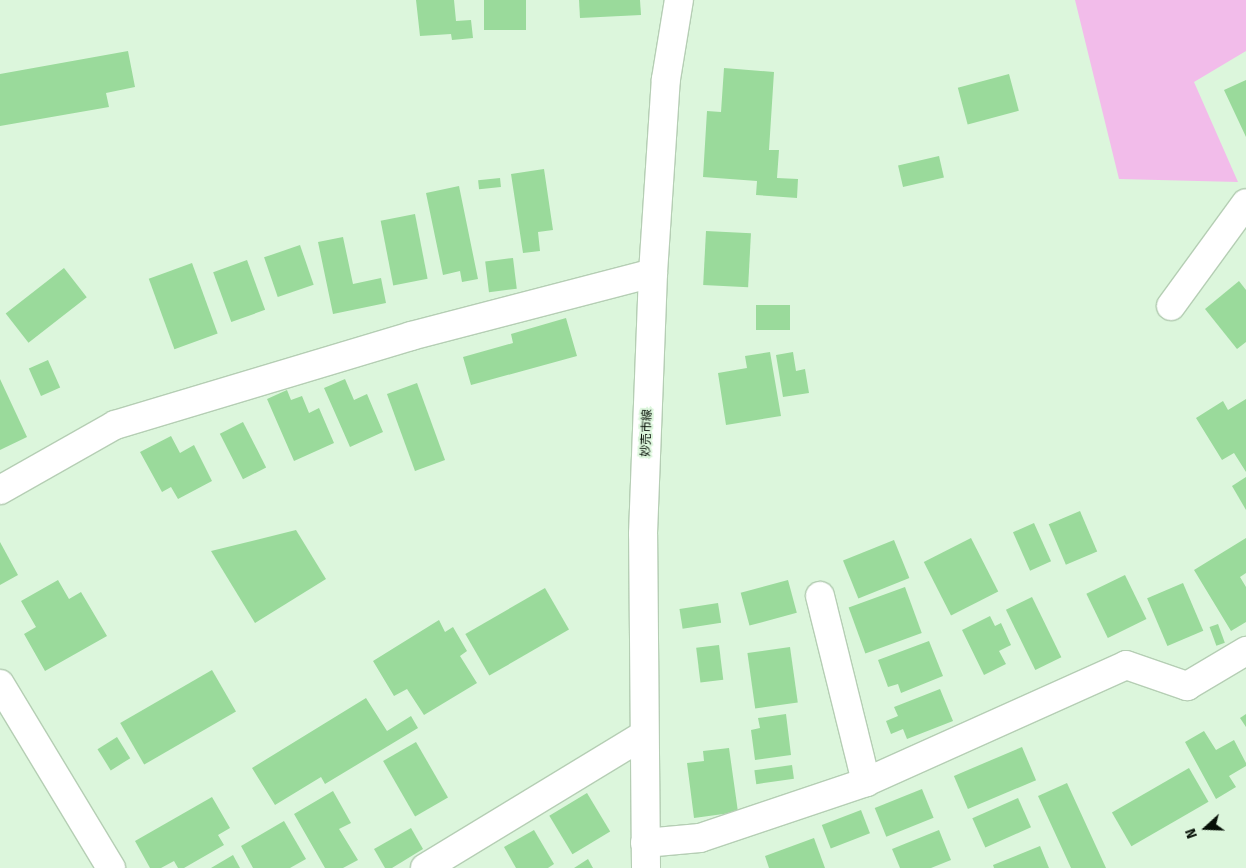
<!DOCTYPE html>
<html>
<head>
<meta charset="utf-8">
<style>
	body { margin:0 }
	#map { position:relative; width:1246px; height:868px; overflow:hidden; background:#dcf6dc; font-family:"Fira Sans","Noto Sans JP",sans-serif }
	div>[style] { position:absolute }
	.green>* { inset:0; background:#f2bcea }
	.building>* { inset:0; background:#9ada9b; transform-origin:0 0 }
	.roads { filter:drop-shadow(1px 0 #b5ceb4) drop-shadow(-1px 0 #b5ceb4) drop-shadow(0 1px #b5ceb4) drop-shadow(0 -1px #b5ceb4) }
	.minor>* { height:28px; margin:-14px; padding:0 14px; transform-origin:14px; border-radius:14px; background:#fff }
	.tertiary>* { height:28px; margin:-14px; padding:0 14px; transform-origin:14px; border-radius:14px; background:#fff }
	.secondary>* { height:28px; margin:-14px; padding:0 14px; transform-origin:14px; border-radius:14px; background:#fff }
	span { translate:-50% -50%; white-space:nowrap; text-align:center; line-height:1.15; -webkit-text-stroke:4px #dcf6dc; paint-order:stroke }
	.street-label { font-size:12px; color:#071007 }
	.north { position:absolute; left:1181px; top:803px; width:50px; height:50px; -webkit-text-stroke:4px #dcf6dc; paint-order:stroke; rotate:250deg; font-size:14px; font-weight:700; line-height:20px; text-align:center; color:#071007 }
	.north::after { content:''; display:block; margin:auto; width:18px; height:22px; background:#071007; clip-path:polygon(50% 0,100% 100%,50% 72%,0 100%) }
</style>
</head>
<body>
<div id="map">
	<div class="green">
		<div style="clip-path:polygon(1075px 0,1246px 0,1246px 51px,1194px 82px,1238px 182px,1119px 179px)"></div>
	</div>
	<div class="building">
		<div style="clip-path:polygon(416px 0,454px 0,456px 21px,471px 20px,473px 38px,452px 40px,451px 34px,420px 36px)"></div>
		<div style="left:484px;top:0;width:42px;height:30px"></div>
		<div style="clip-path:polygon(579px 0,640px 0,641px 15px,580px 18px)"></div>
		<div style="clip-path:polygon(128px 51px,135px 87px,106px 93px,109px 107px,0 126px,0 74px)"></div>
		<div style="clip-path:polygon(724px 68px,774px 72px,769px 150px,779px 150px,777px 178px,798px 179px,797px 198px,756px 195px,757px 181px,703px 177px,707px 111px,721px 112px)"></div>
		<div style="left:1009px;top:74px;width:38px;height:53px;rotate:75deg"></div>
		<div style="clip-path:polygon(1246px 80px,1246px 137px,1224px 90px)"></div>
		<div style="left:939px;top:156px;width:22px;height:42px;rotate:77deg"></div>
		<div style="clip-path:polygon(544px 169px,553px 230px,538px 232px,540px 251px,523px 253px,511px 174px)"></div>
		<div style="left:500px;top:178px;width:9px;height:22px;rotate:84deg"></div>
		<div style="clip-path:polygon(459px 186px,478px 279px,462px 282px,460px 271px,443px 275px,426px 193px)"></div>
		<div style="left:415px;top:214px;width:66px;height:35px;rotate:79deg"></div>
		<div style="left:706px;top:231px;width:45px;height:54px;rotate:3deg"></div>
		<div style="clip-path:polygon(343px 237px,353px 284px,381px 278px,386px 303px,333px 314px,318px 242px)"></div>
		<div style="left:300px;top:245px;width:42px;height:38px;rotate:71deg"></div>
		<div style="left:513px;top:258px;width:31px;height:28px;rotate:83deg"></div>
		<div style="left:247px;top:260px;width:53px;height:36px;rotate:70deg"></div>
		<div style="left:192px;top:263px;width:75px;height:46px;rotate:70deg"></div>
		<div style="left:64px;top:268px;width:37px;height:74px;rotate:52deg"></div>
		<div style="clip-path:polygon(1239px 281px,1246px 290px,1246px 342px,1237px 349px,1205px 309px)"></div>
		<div style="left:756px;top:305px;width:34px;height:25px"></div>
		<div style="clip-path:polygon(566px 318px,577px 356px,471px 385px,463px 357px,513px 343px,511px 334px)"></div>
		<div style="clip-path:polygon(770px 352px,781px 416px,726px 425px,718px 373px,747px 368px,745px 356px)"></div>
		<div style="clip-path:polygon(793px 352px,796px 371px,805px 369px,809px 393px,783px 397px,776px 355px)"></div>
		<div style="left:48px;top:360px;width:30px;height:21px;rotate:66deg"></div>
		<div style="clip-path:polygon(0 379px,27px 437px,0 450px)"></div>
		<div style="clip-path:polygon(345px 379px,354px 400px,367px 394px,383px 432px,350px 447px,324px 388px)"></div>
		<div style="left:417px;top:383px;width:82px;height:32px;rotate:70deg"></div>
		<div style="clip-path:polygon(287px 390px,291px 400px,302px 396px,309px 413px,319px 408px,334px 443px,294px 461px,267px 399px)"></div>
		<div style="clip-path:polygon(1246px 399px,1246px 472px,1234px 453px,1222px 460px,1196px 418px,1223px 401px,1228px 410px)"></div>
		<div style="left:243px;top:422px;width:51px;height:26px;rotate:63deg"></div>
		<div style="clip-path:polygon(171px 436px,180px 453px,194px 445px,212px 481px,178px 499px,171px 487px,162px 492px,140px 452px)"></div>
		<div style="clip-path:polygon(1246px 477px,1246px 510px,1232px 486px)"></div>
		<div style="left:1080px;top:511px;width:44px;height:34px;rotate:67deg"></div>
		<div style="left:1034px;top:523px;width:42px;height:23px;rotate:66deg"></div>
		<div style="clip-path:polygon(296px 530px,326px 579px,255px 623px,211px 551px)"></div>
		<div style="left:971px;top:538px;width:60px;height:53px;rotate:63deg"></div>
		<div style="clip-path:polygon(1246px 538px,1246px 573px,1240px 577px,1246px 587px,1246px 622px,1231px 631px,1194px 570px)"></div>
		<div style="left:894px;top:540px;width:41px;height:55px;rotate:68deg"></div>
		<div style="clip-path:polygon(0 542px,18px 575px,0 585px)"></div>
		<div style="left:1125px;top:575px;width:49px;height:43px;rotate:64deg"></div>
		<div style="clip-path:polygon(58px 580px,69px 599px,81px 592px,107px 636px,45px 671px,24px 634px,36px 627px,21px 601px)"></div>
		<div style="left:788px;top:580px;width:34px;height:49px;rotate:75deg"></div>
		<div style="left:1183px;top:583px;width:52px;height:39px;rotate:67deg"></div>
		<div style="left:905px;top:587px;width:49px;height:60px;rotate:70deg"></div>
		<div style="left:545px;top:588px;width:48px;height:92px;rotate:60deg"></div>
		<div style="left:1032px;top:597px;width:67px;height:29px;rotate:64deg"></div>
		<div style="left:718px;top:603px;width:20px;height:39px;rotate:81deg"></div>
		<div style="clip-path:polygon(990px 616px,995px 626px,1001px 623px,1011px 645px,999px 651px,1006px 664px,984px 675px,962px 630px)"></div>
		<div style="clip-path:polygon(439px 620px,445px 632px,453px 627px,467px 651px,460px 656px,477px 683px,424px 715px,407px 689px,394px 696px,373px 661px)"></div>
		<div style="left:1218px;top:624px;width:20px;height:9px;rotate:70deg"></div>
		<div style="clip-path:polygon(929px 641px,943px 676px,901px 693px,898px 684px,888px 687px,878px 660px)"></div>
		<div style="left:719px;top:645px;width:35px;height:23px;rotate:83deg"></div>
		<div style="left:790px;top:647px;width:56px;height:43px;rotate:82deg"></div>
		<div style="left:212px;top:670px;width:48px;height:106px;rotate:60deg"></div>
		<div style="clip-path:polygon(940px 689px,953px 721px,907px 739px,903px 729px,891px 734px,886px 721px,898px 716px,894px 707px)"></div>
		<div style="clip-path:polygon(366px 698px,387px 731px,411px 716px,418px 728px,325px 784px,321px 777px,275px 805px,252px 768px)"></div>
		<div style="clip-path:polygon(786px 714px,791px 755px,755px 760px,751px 730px,760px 728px,758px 718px)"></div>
		<div style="clip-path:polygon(1246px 714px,1246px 727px,1240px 718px)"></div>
		<div style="clip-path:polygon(1204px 731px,1216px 750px,1234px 740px,1246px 763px,1246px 766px,1229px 776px,1236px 787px,1216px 799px,1185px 742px)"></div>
		<div style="left:117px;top:737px;width:25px;height:23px;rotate:58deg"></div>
		<div style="left:416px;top:742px;width:64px;height:38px;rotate:60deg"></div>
		<div style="left:1022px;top:747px;width:36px;height:74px;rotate:67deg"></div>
		<div style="clip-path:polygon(729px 748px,738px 812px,694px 818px,687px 763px,704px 761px,703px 751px)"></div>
		<div style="left:792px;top:765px;width:14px;height:38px;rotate:82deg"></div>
		<div style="left:1189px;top:768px;width:39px;height:89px;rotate:60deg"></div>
		<div style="clip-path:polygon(1067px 783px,1106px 868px,1071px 868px,1038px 796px)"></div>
		<div style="left:922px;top:789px;width:31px;height:51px;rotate:68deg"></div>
		<div style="clip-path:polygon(333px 791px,351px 823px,339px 829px,358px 860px,343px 868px,325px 868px,294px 814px)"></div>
		<div style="left:587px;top:793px;width:45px;height:44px;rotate:59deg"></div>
		<div style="clip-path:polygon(212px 797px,230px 828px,218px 835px,224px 845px,184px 868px,178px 868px,174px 861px,161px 868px,150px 868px,135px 841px)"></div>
		<div style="left:1018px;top:798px;width:32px;height:50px;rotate:66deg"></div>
		<div style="left:861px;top:810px;width:25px;height:42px;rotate:69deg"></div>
		<div style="clip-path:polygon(284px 821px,306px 859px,290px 868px,253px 868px,241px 846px)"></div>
		<div style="clip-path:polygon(411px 828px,423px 849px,392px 868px,385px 868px,374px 849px)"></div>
		<div style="clip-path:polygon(534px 830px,554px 864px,548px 868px,516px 868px,504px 847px)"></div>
		<div style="clip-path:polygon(939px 830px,951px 860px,931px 868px,900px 868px,892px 849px)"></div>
		<div style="clip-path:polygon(814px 838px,825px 868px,769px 868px,765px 856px)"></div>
		<div style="clip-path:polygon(1040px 846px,1049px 868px,994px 868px,993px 865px)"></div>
		<div style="clip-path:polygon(233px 855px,240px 868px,211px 868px)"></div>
		<div style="clip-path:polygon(588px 859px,593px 868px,574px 868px)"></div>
	</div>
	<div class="roads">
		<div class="minor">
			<div style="left:1171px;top:306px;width:127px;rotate:-53.9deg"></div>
			<div style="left:0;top:490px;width:132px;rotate:-29.5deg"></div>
			<div style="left:115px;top:425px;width:309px;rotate:-16.7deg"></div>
			<div style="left:411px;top:336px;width:250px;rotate:-14.6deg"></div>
			<div style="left:820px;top:596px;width:192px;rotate:76.1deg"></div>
			<div style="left:645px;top:843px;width:55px;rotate:-5.2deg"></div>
			<div style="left:700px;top:838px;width:175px;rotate:-18.6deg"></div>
			<div style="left:866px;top:782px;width:285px;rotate:-24.2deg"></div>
			<div style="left:1126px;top:665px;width:65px;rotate:19deg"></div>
			<div style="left:1187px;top:686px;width:69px;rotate:-30.7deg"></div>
			<div style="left:425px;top:868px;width:256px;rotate:-31.3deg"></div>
		</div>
		<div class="tertiary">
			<div style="left:0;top:684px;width:215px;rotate:58.9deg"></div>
		</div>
		<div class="secondary">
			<div style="left:646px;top:868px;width:334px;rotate:-90.5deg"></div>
			<div style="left:643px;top:534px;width:261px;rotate:-87.8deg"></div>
			<div style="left:653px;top:273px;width:194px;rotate:-86.2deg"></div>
			<div style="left:666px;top:79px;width:80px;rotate:-80.7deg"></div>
		</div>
	</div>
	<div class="street-label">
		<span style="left:647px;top:433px;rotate:-88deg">妙売市線</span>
	</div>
	<div class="north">N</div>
</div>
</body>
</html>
